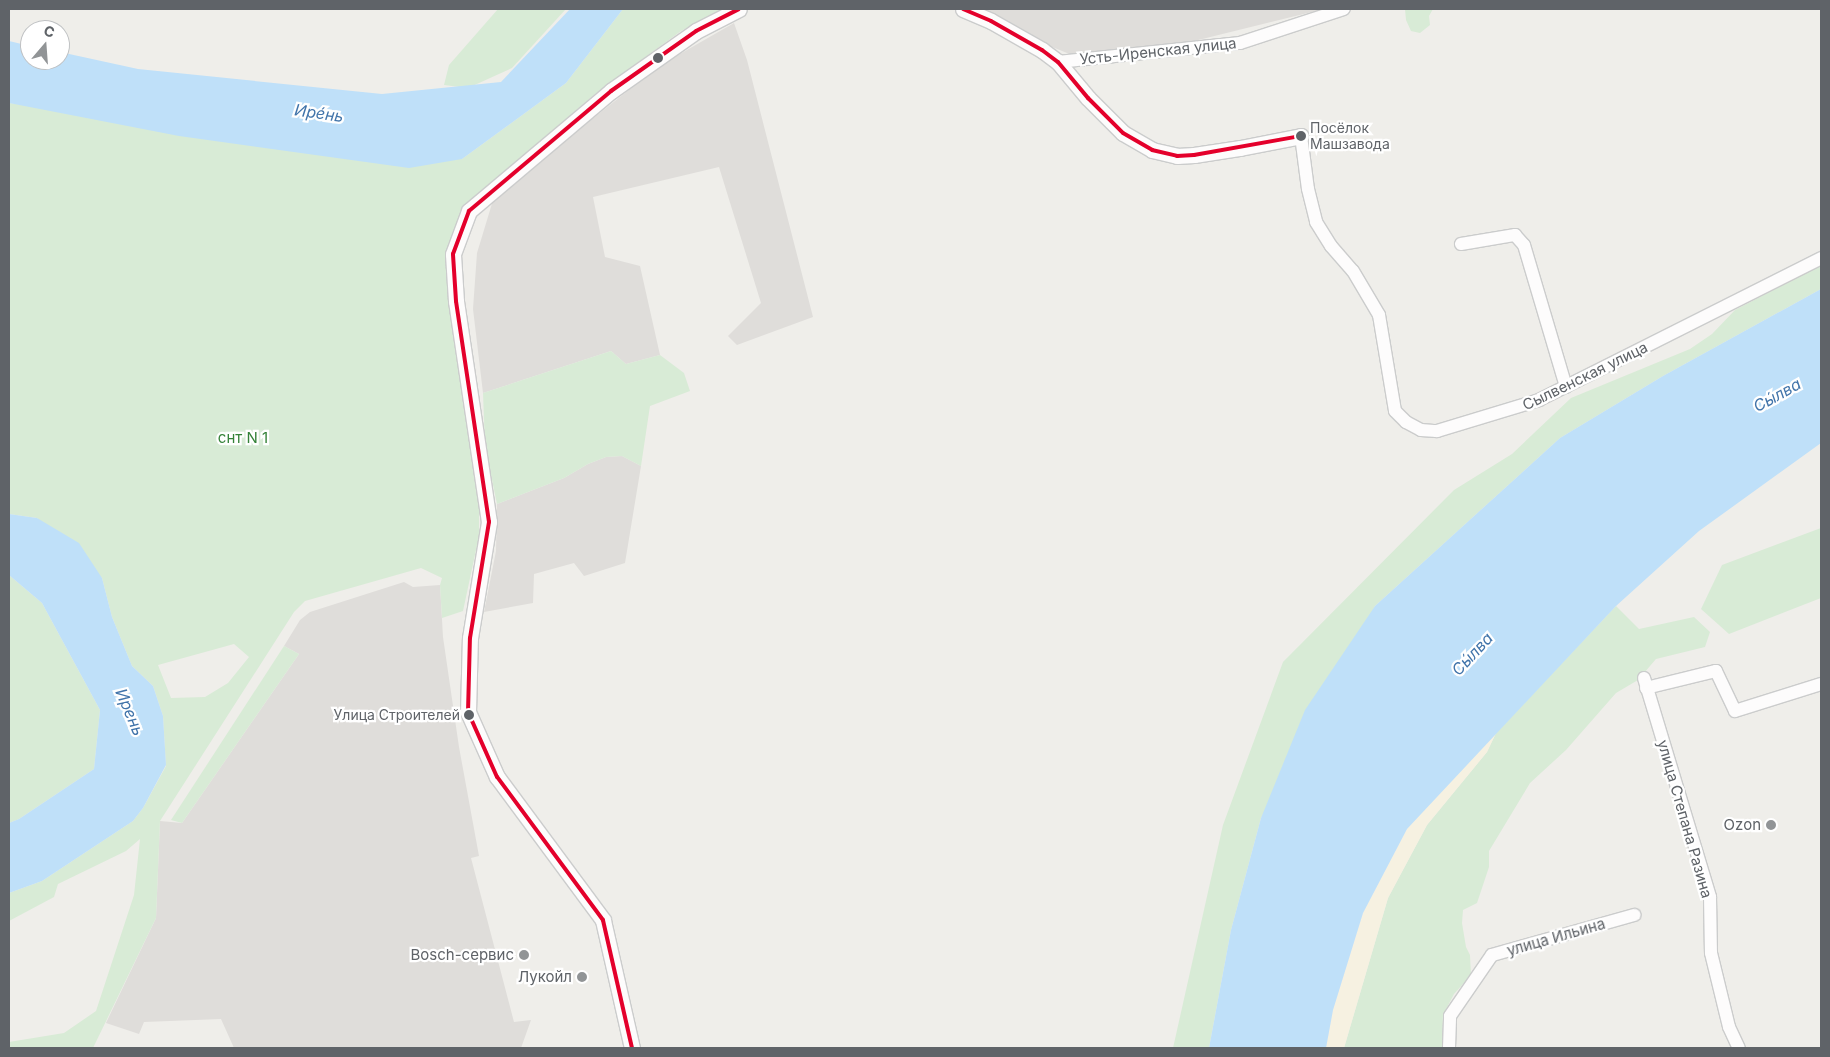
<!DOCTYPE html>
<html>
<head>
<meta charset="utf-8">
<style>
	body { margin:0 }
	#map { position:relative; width:1830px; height:1057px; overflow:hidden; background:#efeeea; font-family:Inter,sans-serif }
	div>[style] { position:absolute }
	.industrial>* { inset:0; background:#dfddda }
	.green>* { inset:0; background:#d8ebd6 }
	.sand>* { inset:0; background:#f6f1e1 }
	.water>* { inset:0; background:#bfe0f9 }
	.roads { filter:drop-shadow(1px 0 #cbcccc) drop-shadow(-1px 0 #cbcccc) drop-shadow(0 1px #cbcccc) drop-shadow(0 -1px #cbcccc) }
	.minor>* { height:12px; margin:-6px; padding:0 6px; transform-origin:6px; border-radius:6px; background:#fdfcfc }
	.tertiary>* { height:15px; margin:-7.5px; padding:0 7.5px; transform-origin:7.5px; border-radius:7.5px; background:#fdfcfc }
	.bus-1>* { height:4px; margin:-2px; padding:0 2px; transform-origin:2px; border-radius:2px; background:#e4002b }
	.dots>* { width:14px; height:14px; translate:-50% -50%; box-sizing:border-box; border:2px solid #fff; border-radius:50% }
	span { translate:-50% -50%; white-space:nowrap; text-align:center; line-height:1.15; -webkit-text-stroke:4.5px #fff; paint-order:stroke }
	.bus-label { font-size:14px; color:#5f6368 }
	.left { translate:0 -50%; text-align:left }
	.right { translate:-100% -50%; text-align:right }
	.street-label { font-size:15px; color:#5f6368 }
	.park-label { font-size:15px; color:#348238 }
	.poi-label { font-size:15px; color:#5f6368 }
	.water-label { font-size:16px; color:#4174aa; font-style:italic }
	.frame { position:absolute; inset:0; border:10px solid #5f6368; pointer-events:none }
	.north { position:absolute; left:20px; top:20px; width:50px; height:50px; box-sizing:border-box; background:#fff; border:1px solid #bfc1c3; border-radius:50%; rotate:18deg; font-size:14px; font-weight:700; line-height:20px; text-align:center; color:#5f6368 }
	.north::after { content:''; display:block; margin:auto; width:18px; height:22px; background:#919496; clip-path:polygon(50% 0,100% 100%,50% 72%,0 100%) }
</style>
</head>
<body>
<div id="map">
	<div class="industrial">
		<div style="clip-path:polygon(983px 9px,1324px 9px,1182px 44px,1072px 55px,1040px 42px)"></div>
		<div style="clip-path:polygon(734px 23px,747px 60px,813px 317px,737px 345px,728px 336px,761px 303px,719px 167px,593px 197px,605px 257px,640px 266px,660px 355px,626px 364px,611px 351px,483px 393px,473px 309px,477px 253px,494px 197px,659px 66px)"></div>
		<div style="clip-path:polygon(622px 456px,641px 466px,625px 563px,584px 576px,574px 563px,534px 574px,533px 603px,484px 612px,496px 551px,497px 504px,564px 478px,588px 464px,606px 457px)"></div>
		<div style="clip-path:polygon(404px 582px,413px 587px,440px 585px,443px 637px,459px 747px,479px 856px,471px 858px,514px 1022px,531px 1020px,521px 1048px,234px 1048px,221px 1019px,144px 1022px,139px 1034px,106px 1023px,156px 918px,160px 821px,182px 823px,299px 654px,284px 646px,300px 620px,310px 612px)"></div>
	</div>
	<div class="green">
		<div style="clip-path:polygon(498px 9px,566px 9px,512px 68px,468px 88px,444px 85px,449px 65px)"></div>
		<div style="clip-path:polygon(evenodd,623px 9px,722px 9px,681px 31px,595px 94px,511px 166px,460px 213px,448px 250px,479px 498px,479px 536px,463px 611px,442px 618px,440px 585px,442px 578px,421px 568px,305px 601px,294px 612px,160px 821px,156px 918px,93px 1048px,9px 1048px,9px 1042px,64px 1033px,96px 1011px,134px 895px,140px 839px,126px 851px,58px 884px,54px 897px,9px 921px,9px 893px,42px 881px,133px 821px,143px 808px,166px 766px,163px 716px,153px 686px,132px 666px,112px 617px,102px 578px,37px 518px,9px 514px,9px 103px,462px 159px,566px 83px,623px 9px,234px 644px,249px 657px,228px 683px,205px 697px,171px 698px,158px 665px,234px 644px)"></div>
		<div style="clip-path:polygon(1405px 9px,1433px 9px,1429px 16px,1430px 25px,1420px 33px,1411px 31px,1406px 20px)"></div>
		<div style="clip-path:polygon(1821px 265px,1821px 289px,1663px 376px,1560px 438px,1375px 606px,1261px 818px,1231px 930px,1209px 1048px,1173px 1048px,1223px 825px,1283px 662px,1454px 490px,1512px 454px,1571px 398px,1690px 349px,1712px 334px,1735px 310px)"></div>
		<div style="clip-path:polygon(611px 351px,626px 364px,660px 355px,684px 373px,690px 391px,650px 406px,641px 466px,622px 456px,606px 457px,588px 464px,564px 478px,497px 504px,485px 446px,483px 393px)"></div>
		<div style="clip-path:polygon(1821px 528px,1821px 598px,1729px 634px,1701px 609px,1722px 565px)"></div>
		<div style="clip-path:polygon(9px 575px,42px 603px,100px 710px,94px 769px,19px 819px,9px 823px)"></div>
		<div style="clip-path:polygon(1616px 606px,1639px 629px,1694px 617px,1710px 632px,1705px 647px,1656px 659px,1638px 680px,1616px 693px,1566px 750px,1530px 783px,1489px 851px,1489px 867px,1477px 903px,1463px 910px,1462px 923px,1466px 947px,1470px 955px,1471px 975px,1454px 994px,1443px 1015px,1442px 1048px,1344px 1048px,1388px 898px,1427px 825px,1487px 752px,1496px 733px)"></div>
		<div style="clip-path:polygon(284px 646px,299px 654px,182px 823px,171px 820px)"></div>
	</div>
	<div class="sand">
		<div style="clip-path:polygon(1496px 733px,1487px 752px,1427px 825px,1388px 898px,1344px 1048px,1326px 1048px,1333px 1010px,1363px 913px,1407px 829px)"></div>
	</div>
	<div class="water">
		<div style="clip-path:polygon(570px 9px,623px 9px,566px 83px,462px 159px,409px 168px,179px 136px,9px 103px,9px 41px,30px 46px,30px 60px,60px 60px,60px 52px,138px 69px,382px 94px,501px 82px)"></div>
		<div style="clip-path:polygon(1821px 289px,1821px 443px,1699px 531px,1616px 606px,1407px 829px,1363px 913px,1333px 1010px,1326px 1048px,1209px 1048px,1231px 930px,1261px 818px,1305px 710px,1375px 606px,1560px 438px,1663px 376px)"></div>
		<div style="clip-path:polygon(9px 514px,37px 518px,79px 543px,102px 578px,112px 617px,132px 666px,153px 686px,163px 716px,166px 765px,143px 808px,133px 821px,42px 881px,9px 893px,9px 823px,19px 819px,94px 769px,100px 710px,42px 603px,9px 575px)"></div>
	</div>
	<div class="roads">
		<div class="minor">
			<div style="left:1058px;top:62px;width:183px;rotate:-6deg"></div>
			<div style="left:1240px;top:43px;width:109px;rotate:-18.1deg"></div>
			<div style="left:1301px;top:136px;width:53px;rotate:82.5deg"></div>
			<div style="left:1308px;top:189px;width:34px;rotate:76deg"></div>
			<div style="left:1316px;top:222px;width:28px;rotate:58deg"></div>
			<div style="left:1331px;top:246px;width:33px;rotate:49deg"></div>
			<div style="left:1353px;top:271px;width:51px;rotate:59.4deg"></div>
			<div style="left:1379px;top:315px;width:97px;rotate:80.5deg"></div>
			<div style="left:1395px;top:411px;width:16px;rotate:45deg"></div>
			<div style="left:1406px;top:422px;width:17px;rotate:28deg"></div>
			<div style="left:1421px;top:430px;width:16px;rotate:4deg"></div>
			<div style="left:1437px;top:431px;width:107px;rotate:-16.9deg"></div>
			<div style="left:1539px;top:400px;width:316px;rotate:-26.7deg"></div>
			<div style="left:1461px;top:244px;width:55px;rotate:-9.5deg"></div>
			<div style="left:1515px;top:235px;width:13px;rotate:48deg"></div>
			<div style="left:1524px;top:245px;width:148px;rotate:73.5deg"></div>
			<div style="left:1644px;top:678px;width:229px;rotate:73.2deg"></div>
			<div style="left:1710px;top:897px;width:56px;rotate:89deg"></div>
			<div style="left:1711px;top:953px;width:76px;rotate:76.3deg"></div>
			<div style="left:1729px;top:1027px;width:23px;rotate:65deg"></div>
			<div style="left:1646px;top:688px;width:72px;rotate:-13.7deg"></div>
			<div style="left:1716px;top:671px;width:44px;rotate:64.6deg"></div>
			<div style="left:1735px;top:711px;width:90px;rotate:-17.4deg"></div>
			<div style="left:1449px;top:1048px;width:32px;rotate:-88deg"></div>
			<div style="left:1450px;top:1016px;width:74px;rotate:-55.5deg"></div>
			<div style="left:1492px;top:955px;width:148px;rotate:-15.7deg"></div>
		</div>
		<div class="tertiary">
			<div style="left:963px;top:9px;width:30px;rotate:23deg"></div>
			<div style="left:991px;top:21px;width:59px;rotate:29.6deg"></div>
			<div style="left:1042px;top:50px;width:20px;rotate:37deg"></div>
			<div style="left:1058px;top:62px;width:47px;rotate:50.2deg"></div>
			<div style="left:1088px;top:98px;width:49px;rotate:45deg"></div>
			<div style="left:1123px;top:133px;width:34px;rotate:30deg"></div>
			<div style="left:1152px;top:150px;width:26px;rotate:13deg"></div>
			<div style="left:1177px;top:156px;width:17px;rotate:-3deg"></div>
			<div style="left:1194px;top:155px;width:47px;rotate:-8.7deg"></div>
			<div style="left:1240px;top:148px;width:62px;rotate:-11.1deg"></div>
			<div style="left:632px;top:1048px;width:131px;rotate:-102.8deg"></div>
			<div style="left:603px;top:920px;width:178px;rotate:-126.5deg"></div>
			<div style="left:497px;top:777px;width:71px;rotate:-114deg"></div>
			<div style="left:468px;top:712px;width:74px;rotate:-88.5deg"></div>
			<div style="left:470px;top:638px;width:118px;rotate:-80.7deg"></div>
			<div style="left:489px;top:522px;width:223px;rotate:-98.5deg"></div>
			<div style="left:456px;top:301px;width:47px;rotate:-93.7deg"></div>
			<div style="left:453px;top:254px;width:46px;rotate:-69.6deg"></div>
			<div style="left:469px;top:211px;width:186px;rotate:-40.2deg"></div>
			<div style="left:611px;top:91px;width:104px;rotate:-35.2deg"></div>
			<div style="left:696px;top:31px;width:48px;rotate:-27.1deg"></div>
		</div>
	</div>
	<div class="bus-1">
		<div style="left:963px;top:9px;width:30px;rotate:23deg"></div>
		<div style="left:991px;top:21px;width:59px;rotate:29.6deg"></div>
		<div style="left:1042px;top:50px;width:20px;rotate:37deg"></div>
		<div style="left:1058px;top:62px;width:47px;rotate:50.2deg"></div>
		<div style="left:1088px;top:98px;width:49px;rotate:45deg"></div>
		<div style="left:1123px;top:133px;width:34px;rotate:30deg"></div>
		<div style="left:1152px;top:150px;width:26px;rotate:13deg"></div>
		<div style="left:1177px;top:156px;width:17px;rotate:-3deg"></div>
		<div style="left:1194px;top:155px;width:109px;rotate:-10.1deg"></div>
		<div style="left:632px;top:1048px;width:131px;rotate:-102.8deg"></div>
		<div style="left:603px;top:920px;width:178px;rotate:-126.5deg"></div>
		<div style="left:497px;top:777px;width:71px;rotate:-114deg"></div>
		<div style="left:468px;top:712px;width:74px;rotate:-88.5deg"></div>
		<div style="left:470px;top:638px;width:118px;rotate:-80.7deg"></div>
		<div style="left:489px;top:522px;width:223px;rotate:-98.5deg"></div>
		<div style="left:456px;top:301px;width:47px;rotate:-93.7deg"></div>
		<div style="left:453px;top:254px;width:46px;rotate:-69.6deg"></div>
		<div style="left:469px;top:211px;width:186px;rotate:-40.2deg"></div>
		<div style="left:611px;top:91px;width:104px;rotate:-35.2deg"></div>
		<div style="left:696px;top:31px;width:48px;rotate:-27.1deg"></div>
	</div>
	<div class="dots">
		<div style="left:658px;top:58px;background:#5f6368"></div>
		<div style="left:1301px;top:136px;background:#5f6368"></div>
		<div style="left:469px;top:715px;background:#5f6368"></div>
		<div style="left:1771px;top:825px;background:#919496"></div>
		<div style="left:524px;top:955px;background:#919496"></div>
		<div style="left:582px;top:977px;background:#919496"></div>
	</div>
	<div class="bus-label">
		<span class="left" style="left:1310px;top:136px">Посёлок<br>Машзавода</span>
		<span class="right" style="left:460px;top:715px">Улица Строителей</span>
	</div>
	<div class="street-label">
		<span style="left:1158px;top:51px;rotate:-6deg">Усть-Иренская улица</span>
		<span style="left:1585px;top:376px;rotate:-26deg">Сылвенская улица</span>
		<span style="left:1685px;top:819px;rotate:74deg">улица Степана Разина</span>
		<span style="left:1556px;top:937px;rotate:-16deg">улица Ильина</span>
	</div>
	<div class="park-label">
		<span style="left:243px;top:438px">снт N 1</span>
	</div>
	<div class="poi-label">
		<span class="right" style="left:1761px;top:825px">Ozon</span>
		<span class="right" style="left:514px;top:955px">Bosch-сервис</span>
		<span class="right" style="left:572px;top:977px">Лукойл</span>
	</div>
	<div class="water-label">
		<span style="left:319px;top:113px;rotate:8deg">Ире́нь</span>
		<span style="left:1777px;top:395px;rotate:-29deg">Сы́лва</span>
		<span style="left:1472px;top:654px;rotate:-47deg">Сы́лва</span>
		<span style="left:130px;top:712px;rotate:67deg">Ирень</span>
	</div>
	<div class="frame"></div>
	<div class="north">С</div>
</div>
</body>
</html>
